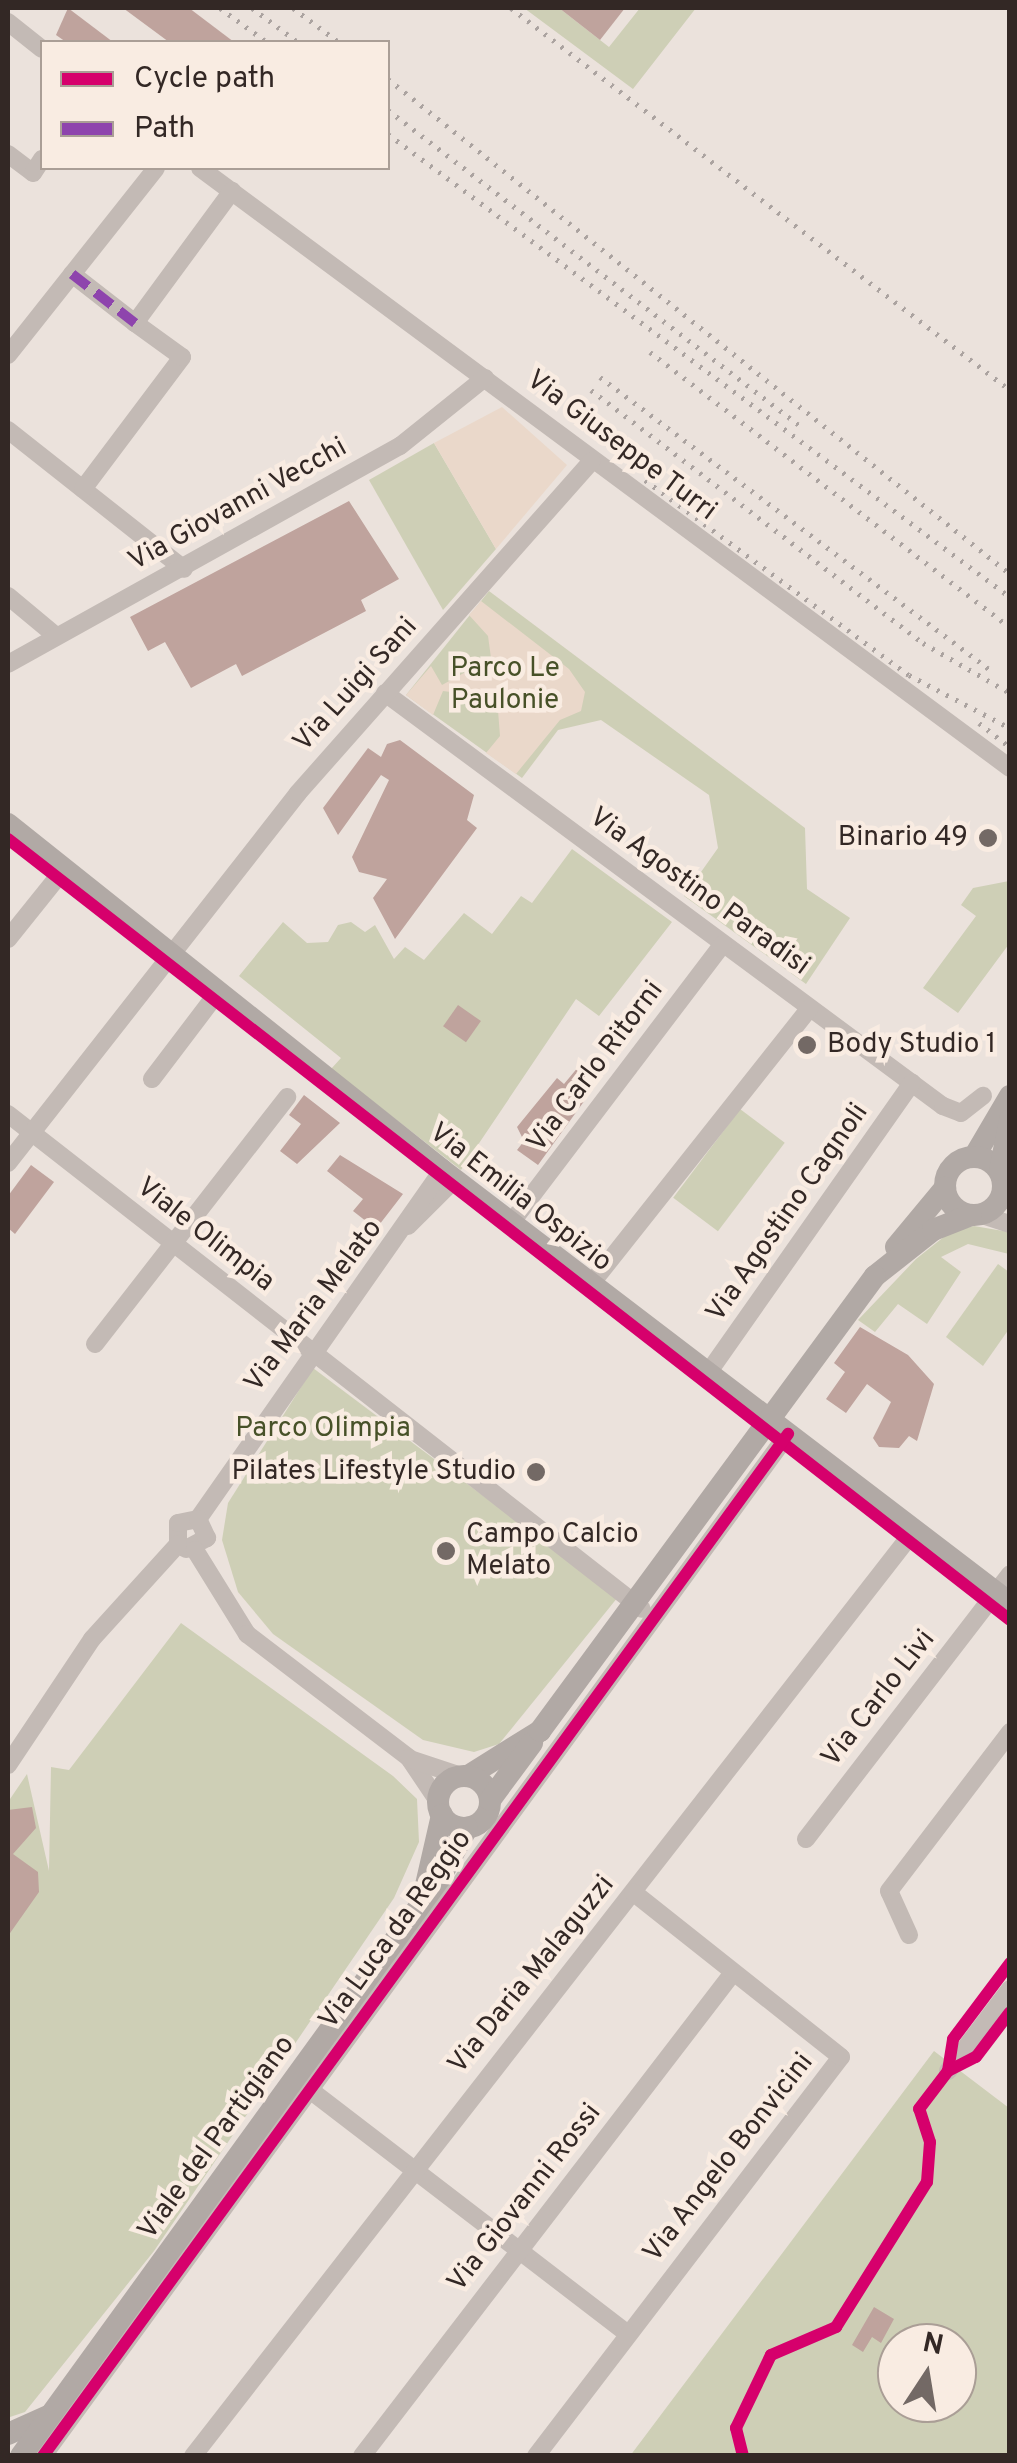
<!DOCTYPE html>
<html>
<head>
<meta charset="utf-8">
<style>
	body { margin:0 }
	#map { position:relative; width:1017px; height:2463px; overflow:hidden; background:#ebe2dc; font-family:Overpass,sans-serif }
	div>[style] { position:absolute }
	.green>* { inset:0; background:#cecfb6; transform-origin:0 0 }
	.plaza>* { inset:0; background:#ead8ca }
	.building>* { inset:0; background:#bfa39d; transform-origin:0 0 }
	.minor>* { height:18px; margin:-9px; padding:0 9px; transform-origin:9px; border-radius:9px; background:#c3bab5 }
	.major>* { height:22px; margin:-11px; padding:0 11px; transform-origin:11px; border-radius:11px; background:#b1a9a5 }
	.major>.ring { margin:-11px; padding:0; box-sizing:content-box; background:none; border:22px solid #b1a9a5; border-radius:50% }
	.rail>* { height:5px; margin-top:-2.5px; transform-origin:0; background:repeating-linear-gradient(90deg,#aba3a0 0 2.5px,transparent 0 10.5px) }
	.major-bridge>* { height:22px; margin:-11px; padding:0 11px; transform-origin:11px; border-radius:11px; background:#b1a9a5 }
	.quiet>* { height:10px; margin-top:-5px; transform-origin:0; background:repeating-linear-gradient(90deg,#8e44ad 0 20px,transparent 0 30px) }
	.cycleway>* { height:12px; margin:-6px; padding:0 6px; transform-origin:6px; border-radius:6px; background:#d6006c }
	.dots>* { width:28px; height:28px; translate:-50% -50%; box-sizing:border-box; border:5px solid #f9ece2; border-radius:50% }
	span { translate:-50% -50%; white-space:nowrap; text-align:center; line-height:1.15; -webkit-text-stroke:9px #f9ece2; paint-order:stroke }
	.street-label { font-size:28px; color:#332825 }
	.park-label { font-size:28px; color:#475128 }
	.poi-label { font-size:28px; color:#332825 }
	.right { translate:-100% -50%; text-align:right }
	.left { translate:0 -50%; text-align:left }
	.frame { position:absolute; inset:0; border:10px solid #332825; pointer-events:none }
	.legend { position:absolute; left:40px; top:40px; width:350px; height:130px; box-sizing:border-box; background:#f9ece2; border:2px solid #aa9e96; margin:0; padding:12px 18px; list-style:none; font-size:30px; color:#332825 }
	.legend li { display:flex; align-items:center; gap:20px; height:50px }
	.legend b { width:50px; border:2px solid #aa9e96 }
	.north { position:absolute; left:877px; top:2323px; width:100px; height:100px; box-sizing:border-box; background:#f9ece2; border:2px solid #aa9e96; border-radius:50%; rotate:12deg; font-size:28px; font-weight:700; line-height:40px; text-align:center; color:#332825 }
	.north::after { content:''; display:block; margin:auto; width:35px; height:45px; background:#736965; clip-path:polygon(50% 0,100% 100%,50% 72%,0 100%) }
</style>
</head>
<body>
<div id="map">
	<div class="green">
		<div style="clip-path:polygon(524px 8px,559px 8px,609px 47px,640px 8px,696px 8px,633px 89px)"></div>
		<div style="clip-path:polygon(434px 443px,496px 549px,443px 610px,369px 480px)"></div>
		<div style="clip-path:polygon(489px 591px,805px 828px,807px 889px,850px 918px,806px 984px,684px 896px,718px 848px,709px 795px,601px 720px,558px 730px,522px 778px,406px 695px)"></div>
		<div style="clip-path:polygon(572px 849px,672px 922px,599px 1016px,576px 999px,461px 1170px,331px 1069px,341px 1058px,239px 976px,283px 922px,307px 943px,328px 942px,338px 925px,351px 922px,365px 932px,375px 925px,394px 959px,405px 947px,424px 960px,464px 913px,492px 934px,521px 896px,532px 903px)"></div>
		<div style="clip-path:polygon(1009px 881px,1009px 944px,958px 1013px,923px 988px,976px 916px,961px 905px,973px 888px)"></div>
		<div style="left:740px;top:1109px;width:56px;height:111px;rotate:37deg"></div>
		<div style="clip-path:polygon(974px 1226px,1009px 1232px,1009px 1254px,968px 1244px,941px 1257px,961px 1272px,927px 1324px,898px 1304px,875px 1332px,858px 1320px,916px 1259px,950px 1232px)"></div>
		<div style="clip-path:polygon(998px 1264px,1009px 1272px,1009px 1329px,983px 1366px,946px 1337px)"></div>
		<div style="clip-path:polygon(313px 1368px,618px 1597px,499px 1744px,474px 1752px,423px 1740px,273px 1634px,238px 1592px,222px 1540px,228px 1503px)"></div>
		<div style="clip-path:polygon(181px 1623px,393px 1776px,417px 1799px,419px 1842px,394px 1898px,154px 2251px,25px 2412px,10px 2417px,8px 1802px,27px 1774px,49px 1871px,51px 1767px,69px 1770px)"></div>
		<div style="clip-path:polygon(evenodd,934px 2051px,1009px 2108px,1009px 2455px,630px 2456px,934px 2051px,897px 2343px,957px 2343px,957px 2403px,897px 2403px,897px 2343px)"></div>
	</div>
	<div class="plaza">
		<div style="clip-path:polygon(502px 407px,567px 465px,496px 549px,434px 443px)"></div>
		<div style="clip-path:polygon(481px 601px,569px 669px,585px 692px,581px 711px,560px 720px,516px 774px,486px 753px,500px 736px,497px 698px,443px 691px,433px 715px,406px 695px,431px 666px,442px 685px,491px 658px,488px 636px,469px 615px)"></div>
	</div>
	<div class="building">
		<div style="clip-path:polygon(68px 8px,113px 42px,66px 42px,56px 35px)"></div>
		<div style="clip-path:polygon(123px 8px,189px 8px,234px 42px,169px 42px)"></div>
		<div style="clip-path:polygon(559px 8px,625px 8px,600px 40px)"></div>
		<div style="clip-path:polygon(349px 501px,399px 579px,361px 600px,366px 611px,242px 676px,236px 664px,191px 688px,165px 642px,148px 651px,130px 617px)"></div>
		<div style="clip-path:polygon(400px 740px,474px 795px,467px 820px,477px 828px,395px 939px,373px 898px,387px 879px,359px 872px,352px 857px,389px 780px,381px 775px,338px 835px,323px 808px,368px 748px,381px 757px,387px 744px)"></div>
		<div style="left:458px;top:1005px;width:28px;height:26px;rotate:35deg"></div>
		<div style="clip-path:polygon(579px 1066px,598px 1082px,538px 1165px,517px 1150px,524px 1141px,517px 1127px,557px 1078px,564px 1084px)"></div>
		<div style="clip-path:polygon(304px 1095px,340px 1123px,297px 1164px,280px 1151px,301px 1124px,289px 1115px)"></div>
		<div style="clip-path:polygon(340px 1155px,403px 1194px,376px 1229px,353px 1211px,363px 1199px,327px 1171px)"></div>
		<div style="clip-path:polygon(31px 1165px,54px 1182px,15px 1234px,8px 1228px,8px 1196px)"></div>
		<div style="clip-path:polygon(860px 1327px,908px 1355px,934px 1384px,917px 1441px,909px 1436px,899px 1448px,879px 1447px,873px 1438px,891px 1402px,867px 1384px,846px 1413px,826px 1399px,845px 1372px,834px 1363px)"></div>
		<div style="clip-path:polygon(32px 1807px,36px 1828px,13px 1854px,38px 1872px,39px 1892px,8px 1936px,8px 1810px)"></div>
		<div style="clip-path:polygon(874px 2307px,894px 2319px,881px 2343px,872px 2337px,863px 2352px,852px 2345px)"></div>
	</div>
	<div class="minor">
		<div style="left:8px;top:22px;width:43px;rotate:38.5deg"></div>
		<div style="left:8px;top:154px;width:31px;rotate:37deg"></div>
		<div style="left:33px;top:173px;width:17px;rotate:-57deg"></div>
		<div style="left:200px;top:168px;width:1008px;rotate:36.53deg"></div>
		<div style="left:72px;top:274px;width:80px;rotate:37.9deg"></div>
		<div style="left:8px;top:355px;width:238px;rotate:-51.6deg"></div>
		<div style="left:8px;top:430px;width:224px;rotate:38.3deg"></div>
		<div style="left:83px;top:489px;width:165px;rotate:-53.1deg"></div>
		<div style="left:182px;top:357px;width:58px;rotate:-144.1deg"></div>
		<div style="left:135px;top:323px;width:164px;rotate:-53.7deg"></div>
		<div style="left:8px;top:596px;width:62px;rotate:39.8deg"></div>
		<div style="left:8px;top:664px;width:449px;rotate:-29.1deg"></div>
		<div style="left:400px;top:446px;width:109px;rotate:-38.7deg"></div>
		<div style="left:385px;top:693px;width:694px;rotate:36.51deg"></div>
		<div style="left:943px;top:1106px;width:19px;rotate:21deg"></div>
		<div style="left:961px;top:1113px;width:28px;rotate:-38deg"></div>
		<div style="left:8px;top:939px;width:90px;rotate:-51.3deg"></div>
		<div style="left:152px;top:1079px;width:109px;rotate:-52.8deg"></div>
		<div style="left:8px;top:1114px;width:804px;rotate:37.98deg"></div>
		<div style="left:8px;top:1163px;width:470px;rotate:-51.9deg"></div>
		<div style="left:298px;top:793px;width:443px;rotate:-48.5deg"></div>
		<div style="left:1002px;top:1180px;width:14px;rotate:56deg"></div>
		<div style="left:979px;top:1214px;width:33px;rotate:18deg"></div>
		<div style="left:511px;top:1223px;width:350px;rotate:-52.8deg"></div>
		<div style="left:408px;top:1226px;width:65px;rotate:-45deg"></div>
		<div style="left:591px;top:1284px;width:352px;rotate:-51.6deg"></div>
		<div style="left:95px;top:1344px;width:313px;rotate:-52.1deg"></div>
		<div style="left:708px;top:1373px;width:355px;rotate:-54.9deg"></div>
		<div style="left:198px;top:1519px;width:426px;rotate:-55deg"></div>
		<div style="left:178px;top:1544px;width:21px;rotate:-90deg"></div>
		<div style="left:178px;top:1523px;width:20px;rotate:-11deg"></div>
		<div style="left:186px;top:1549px;width:24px;rotate:-28deg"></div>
		<div style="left:207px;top:1538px;width:21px;rotate:-115deg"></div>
		<div style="left:195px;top:1550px;width:99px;rotate:58.2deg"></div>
		<div style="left:247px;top:1634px;width:204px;rotate:37.4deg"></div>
		<div style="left:409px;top:1758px;width:52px;rotate:56deg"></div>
		<div style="left:410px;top:1759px;width:54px;rotate:18.4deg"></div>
		<div style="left:8px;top:1765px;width:151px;rotate:-56.3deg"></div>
		<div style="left:92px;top:1639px;width:128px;rotate:-47.8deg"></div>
		<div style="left:806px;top:1839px;width:334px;rotate:-52.4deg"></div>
		<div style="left:909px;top:1935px;width:48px;rotate:-114.4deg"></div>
		<div style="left:889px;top:1891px;width:200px;rotate:-52.7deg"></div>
		<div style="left:948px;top:2071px;width:103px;rotate:-52.9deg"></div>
		<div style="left:310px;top:2090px;width:401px;rotate:37.5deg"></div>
		<div style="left:43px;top:2456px;width:1265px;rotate:-53.91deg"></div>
		<div style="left:193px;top:2456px;width:1173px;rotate:-52.07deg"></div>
		<div style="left:362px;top:2456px;width:608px;rotate:-52.49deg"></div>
		<div style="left:536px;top:2456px;width:502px;rotate:-52.61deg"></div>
		<div style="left:841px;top:2057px;width:265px;rotate:-141.6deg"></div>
	</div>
	<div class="major">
		<div style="left:8px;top:824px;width:555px;rotate:38.56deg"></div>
		<div style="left:442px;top:1170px;width:714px;rotate:37.32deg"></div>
		<div style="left:974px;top:1157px;width:71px;rotate:-59.5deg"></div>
		<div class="ring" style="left:945px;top:1157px;width:36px;height:36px"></div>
		<div style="left:1000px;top:1170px;width:51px;rotate:-78.7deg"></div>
		<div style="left:896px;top:1247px;width:77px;rotate:-50.3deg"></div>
		<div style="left:875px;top:1276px;width:74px;rotate:-38.4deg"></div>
		<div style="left:933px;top:1230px;width:41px;rotate:-21.5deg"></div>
		<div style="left:468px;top:1776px;width:85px;rotate:-32deg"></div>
		<div class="ring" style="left:438px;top:1776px;width:30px;height:30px"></div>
		<div style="left:490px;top:1800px;width:71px;rotate:-53.6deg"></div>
		<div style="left:426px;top:1885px;width:72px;rotate:-77.1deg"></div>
		<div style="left:8px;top:2434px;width:44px;rotate:-24.2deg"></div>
		<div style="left:21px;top:2456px;width:714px;rotate:-54.06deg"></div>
		<div style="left:440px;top:1878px;width:57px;rotate:-61.6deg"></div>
	</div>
	<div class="rail">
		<div style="left:220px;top:8px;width:58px;rotate:35.9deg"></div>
		<div style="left:252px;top:8px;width:57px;rotate:36.5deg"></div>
		<div style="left:293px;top:8px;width:57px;rotate:36.5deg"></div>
		<div style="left:511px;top:8px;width:628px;rotate:37.44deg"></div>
		<div style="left:388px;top:79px;width:795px;rotate:38.51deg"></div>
		<div style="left:388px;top:110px;width:518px;rotate:37.47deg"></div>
		<div style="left:388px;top:134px;width:775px;rotate:36.66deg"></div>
		<div style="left:650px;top:352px;width:453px;rotate:37.4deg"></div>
		<div style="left:600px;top:377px;width:491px;rotate:36.9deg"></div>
		<div style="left:591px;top:390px;width:417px;rotate:37.3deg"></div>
		<div style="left:923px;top:643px;width:100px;rotate:29.9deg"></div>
		<div style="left:645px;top:480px;width:328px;rotate:36.5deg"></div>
		<div style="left:909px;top:675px;width:114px;rotate:27.7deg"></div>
		<div style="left:979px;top:723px;width:39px;rotate:38deg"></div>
	</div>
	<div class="major-bridge">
		<div style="left:540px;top:1731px;width:565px;rotate:-53.64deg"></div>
	</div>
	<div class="quiet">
		<div style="left:72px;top:274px;width:80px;rotate:37.9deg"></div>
	</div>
	<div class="cycleway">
		<div style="left:8px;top:839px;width:1270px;rotate:37.93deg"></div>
		<div style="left:948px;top:2071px;width:32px;rotate:-81deg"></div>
		<div style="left:953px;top:2039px;width:95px;rotate:-53.1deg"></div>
		<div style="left:43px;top:2456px;width:1265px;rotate:-53.91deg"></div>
		<div style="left:743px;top:2456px;width:29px;rotate:-104deg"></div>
		<div style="left:736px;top:2428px;width:81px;rotate:-64.4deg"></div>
		<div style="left:771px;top:2355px;width:71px;rotate:-23.3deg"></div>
		<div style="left:836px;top:2327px;width:171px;rotate:-57.9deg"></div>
		<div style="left:927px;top:2182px;width:40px;rotate:-85.7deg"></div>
		<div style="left:930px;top:2142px;width:35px;rotate:-108deg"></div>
		<div style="left:919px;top:2109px;width:48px;rotate:-52.7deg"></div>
		<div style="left:948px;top:2071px;width:31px;rotate:-27deg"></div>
		<div style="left:976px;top:2057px;width:56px;rotate:-52.9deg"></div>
	</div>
	<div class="dots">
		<div style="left:988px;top:838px;background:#736965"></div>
		<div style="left:807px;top:1045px;background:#736965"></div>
		<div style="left:536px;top:1472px;background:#736965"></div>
		<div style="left:446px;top:1551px;background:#736965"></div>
	</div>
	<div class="street-label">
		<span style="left:621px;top:446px;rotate:37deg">Via Giuseppe Turri</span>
		<span style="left:238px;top:505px;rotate:-29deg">Via Giovanni Vecchi</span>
		<span style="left:356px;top:685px;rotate:-48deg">Via Luigi Sani</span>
		<span style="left:699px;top:892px;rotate:36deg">Via Agostino Paradisi</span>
		<span style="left:596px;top:1067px;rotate:-53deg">Via Carlo Ritorni</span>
		<span style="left:520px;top:1198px;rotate:38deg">Via Emilia Ospizio</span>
		<span style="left:788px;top:1213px;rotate:-55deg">Via Agostino Cagnoli</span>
		<span style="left:205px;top:1235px;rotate:38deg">Viale Olimpia</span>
		<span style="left:314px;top:1306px;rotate:-53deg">Via Maria Melato</span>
		<span style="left:879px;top:1699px;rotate:-52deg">Via Carlo Livi</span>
		<span style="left:396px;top:1930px;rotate:-54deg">Via Luca da Reggio</span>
		<span style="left:532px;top:1975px;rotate:-51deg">Via Daria Malaguzzi</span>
		<span style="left:217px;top:2138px;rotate:-54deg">Viale del Partigiano</span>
		<span style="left:729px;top:2158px;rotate:-52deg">Via Angelo Bonvicini</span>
		<span style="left:525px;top:2198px;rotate:-52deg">Via Giovanni Rossi</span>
	</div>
	<div class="park-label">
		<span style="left:505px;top:685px">Parco Le<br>Paulonie</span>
		<span style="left:323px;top:1429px">Parco Olimpia</span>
	</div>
	<div class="poi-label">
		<span class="right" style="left:968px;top:838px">Binario 49</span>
		<span class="left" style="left:827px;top:1045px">Body Studio 1</span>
		<span class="right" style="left:516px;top:1472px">Pilates Lifestyle Studio</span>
		<span class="left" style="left:466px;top:1551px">Campo Calcio<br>Melato</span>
	</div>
	<div class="frame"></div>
	<ul class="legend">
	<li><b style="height:12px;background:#d6006c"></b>Cycle path</li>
	<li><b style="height:12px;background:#8e44ad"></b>Path</li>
	</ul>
	<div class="north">N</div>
</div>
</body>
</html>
